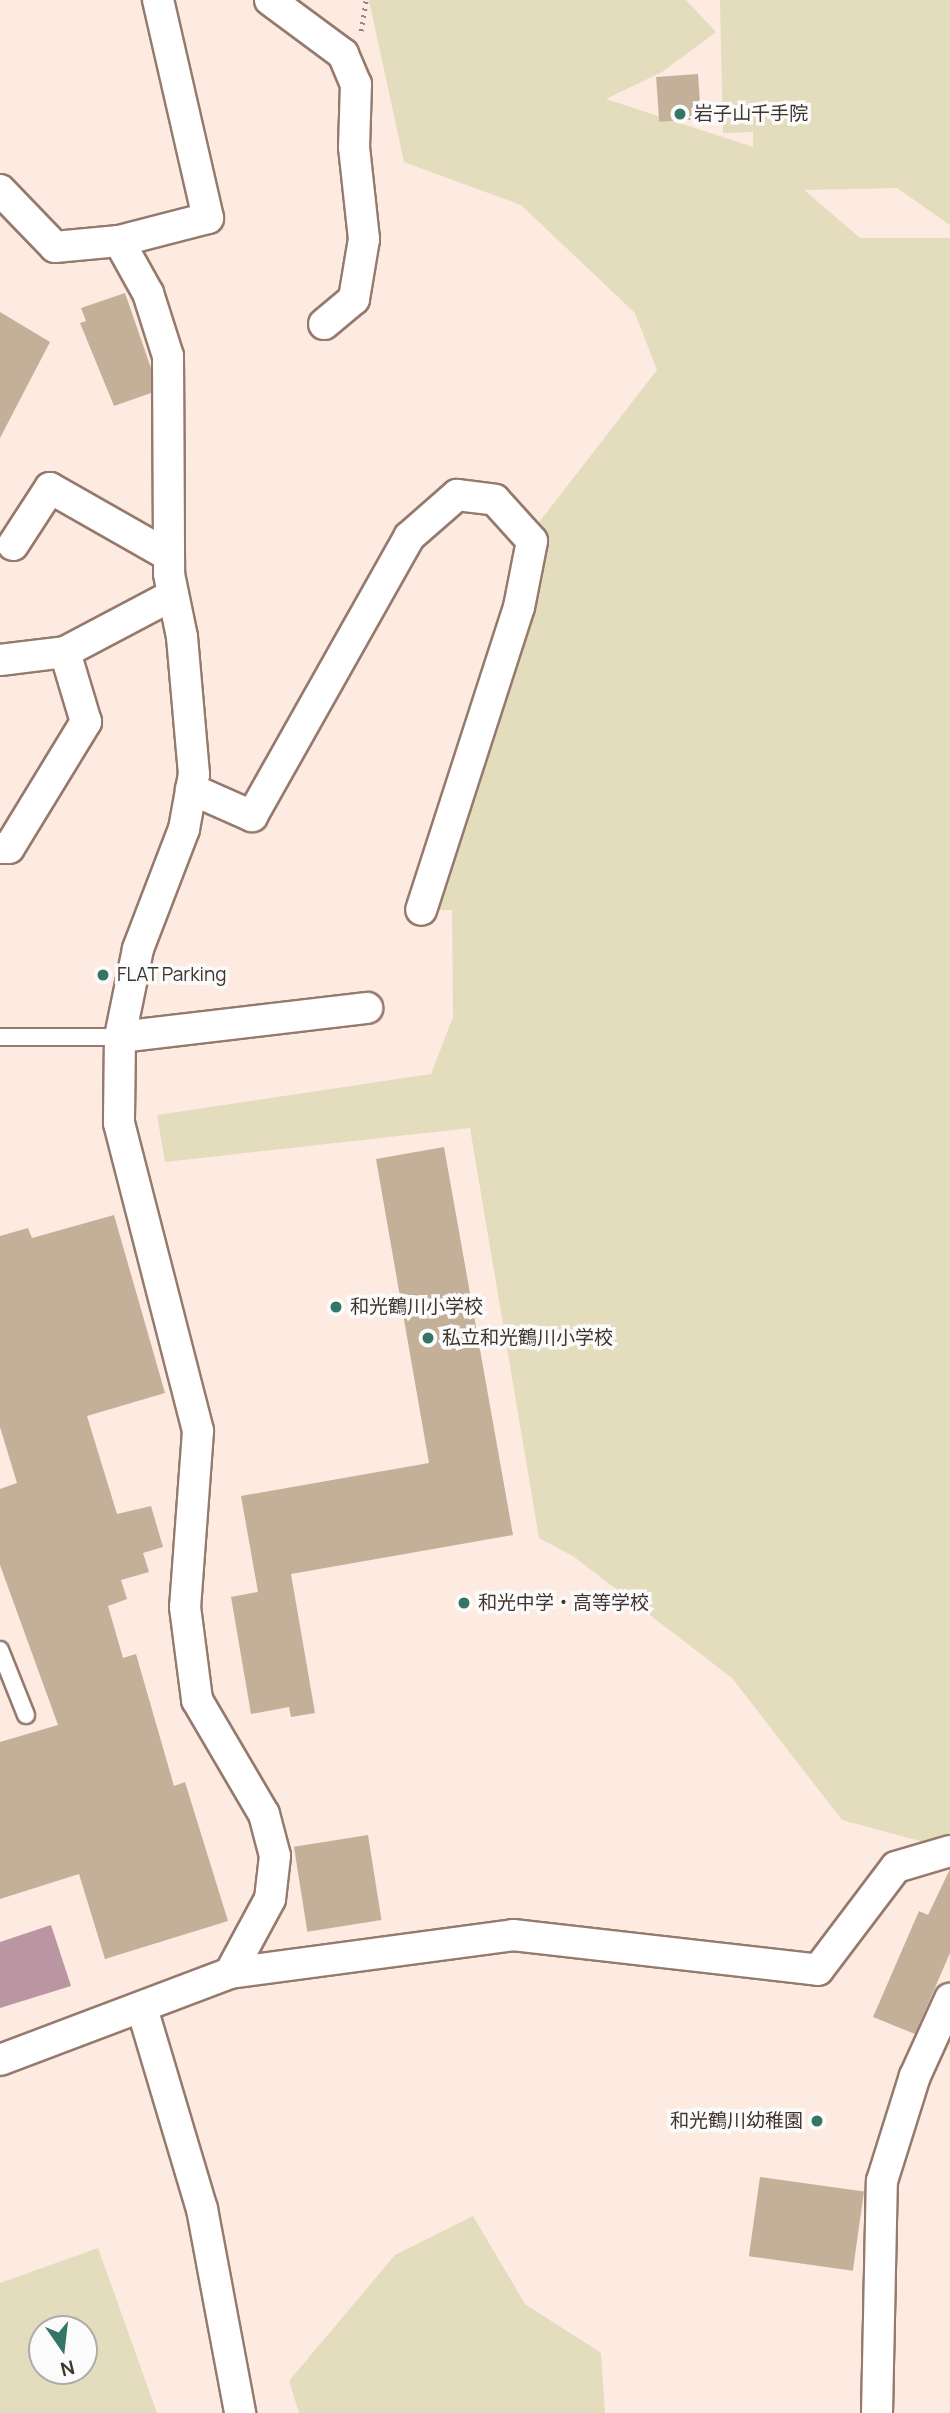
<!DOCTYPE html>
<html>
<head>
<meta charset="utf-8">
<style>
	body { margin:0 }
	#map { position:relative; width:950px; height:2413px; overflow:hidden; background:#fdeae1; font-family:Manrope,"Noto Sans JP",sans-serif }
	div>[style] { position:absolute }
	.green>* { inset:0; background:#e3dcbd }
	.water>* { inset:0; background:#ba96a3 }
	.building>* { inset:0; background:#c4b099; transform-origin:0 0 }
	.path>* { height:4.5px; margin-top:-2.25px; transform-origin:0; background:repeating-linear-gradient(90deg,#968780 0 2px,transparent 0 7px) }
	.roads { filter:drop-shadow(2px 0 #957a6d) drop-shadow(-2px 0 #957a6d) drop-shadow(0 2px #957a6d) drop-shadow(0 -2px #957a6d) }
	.service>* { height:16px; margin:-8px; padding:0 8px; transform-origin:8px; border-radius:8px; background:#fff }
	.minor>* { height:30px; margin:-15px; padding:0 15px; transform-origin:15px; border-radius:15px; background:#fff }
	.dots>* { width:19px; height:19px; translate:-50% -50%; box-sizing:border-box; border:4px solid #fbfbfb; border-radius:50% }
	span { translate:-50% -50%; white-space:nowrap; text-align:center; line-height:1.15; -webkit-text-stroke:7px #fbfbfb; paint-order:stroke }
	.poi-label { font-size:19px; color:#40342f }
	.left { translate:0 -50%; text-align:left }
	.right { translate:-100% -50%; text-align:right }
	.north { position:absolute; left:28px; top:2315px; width:70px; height:70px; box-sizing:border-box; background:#fbfbfb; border:2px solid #b0aba9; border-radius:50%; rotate:166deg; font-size:19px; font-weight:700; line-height:28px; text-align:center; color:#40342f }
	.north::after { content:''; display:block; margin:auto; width:24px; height:32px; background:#347565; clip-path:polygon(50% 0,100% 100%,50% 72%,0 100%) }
</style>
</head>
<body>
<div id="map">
	<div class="green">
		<div style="clip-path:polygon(369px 0,686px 0,716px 32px,662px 72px,606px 99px,753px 147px,753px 132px,723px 133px,720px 0,950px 0,950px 225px,897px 188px,804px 190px,860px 238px,950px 238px,950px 1849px,842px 1820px,732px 1678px,573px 1556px,539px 1538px,470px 1128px,165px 1162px,157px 1115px,431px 1074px,453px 1017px,452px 910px,421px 910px,537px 525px,657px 370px,635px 313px,521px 205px,404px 162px)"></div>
		<div style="clip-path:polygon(473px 2216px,525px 2304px,601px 2353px,605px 2413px,299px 2413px,289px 2381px,395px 2255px)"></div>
		<div style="clip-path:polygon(evenodd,98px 2248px,157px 2413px,0 2413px,0 2283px,98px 2248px,42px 2329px,84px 2329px,84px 2371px,42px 2371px,42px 2329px)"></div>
	</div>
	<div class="water">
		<div style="clip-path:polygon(51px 1925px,71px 1986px,0 2008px,0 1942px)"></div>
	</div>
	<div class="building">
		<div style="left:698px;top:74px;width:45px;height:42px;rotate:86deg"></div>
		<div style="clip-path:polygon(125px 293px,151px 368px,151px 393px,114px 406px,80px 323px,86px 321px,81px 308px)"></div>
		<div style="clip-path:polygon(0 312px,50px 342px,0 438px)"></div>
		<div style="clip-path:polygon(444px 1147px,513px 1535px,291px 1574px,315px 1713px,291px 1717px,289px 1707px,251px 1714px,231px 1597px,258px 1592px,241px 1496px,429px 1463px,376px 1159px)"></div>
		<div style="clip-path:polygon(114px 1215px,165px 1393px,87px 1416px,117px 1514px,151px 1506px,163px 1547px,143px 1553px,149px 1572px,121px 1580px,127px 1599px,108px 1606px,123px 1658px,136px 1654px,174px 1786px,185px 1782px,228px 1921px,105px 1959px,79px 1874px,0 1899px,0 1742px,58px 1725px,0 1565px,0 1489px,17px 1483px,0 1427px,0 1236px,28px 1228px,32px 1238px)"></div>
		<div style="left:368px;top:1835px;width:86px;height:75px;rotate:81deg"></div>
		<div style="clip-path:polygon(950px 1869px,950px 1953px,915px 2034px,873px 2017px,919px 1911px,928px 1915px)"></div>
		<div style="left:760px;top:2177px;width:105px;height:80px;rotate:8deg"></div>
	</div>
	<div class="path">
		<div style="left:361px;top:31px;width:31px;rotate:-81deg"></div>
	</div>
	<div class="roads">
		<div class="service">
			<div style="left:0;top:1037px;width:120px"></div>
			<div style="left:0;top:1650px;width:70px;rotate:68.2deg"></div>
		</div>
		<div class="minor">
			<div style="left:270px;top:0;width:91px;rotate:36.5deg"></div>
			<div style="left:343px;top:54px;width:33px;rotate:67deg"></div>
			<div style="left:356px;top:84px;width:63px;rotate:91.8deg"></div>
			<div style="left:354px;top:147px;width:93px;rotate:83.8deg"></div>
			<div style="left:364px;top:239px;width:61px;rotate:99.5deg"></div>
			<div style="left:354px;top:299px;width:39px;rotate:140deg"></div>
			<div style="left:0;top:190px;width:79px;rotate:46deg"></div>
			<div style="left:55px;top:247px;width:64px;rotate:-5.4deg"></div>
			<div style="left:119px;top:241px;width:60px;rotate:60.9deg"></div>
			<div style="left:148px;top:293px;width:66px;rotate:72.4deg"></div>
			<div style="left:168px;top:356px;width:218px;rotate:89.7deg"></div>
			<div style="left:169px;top:574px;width:64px;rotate:78.3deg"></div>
			<div style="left:182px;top:637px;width:138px;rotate:85deg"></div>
			<div style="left:194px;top:774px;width:56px;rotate:100.3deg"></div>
			<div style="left:184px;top:829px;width:129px;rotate:111deg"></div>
			<div style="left:138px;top:949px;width:90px;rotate:101.6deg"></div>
			<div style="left:120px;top:1037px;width:86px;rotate:90.7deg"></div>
			<div style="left:119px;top:1123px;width:318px;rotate:75.6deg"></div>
			<div style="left:198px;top:1431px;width:176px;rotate:94.2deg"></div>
			<div style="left:185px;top:1607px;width:94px;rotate:82.6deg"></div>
			<div style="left:197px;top:1700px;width:132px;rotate:59.6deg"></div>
			<div style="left:264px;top:1814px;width:43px;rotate:75.3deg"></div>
			<div style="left:275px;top:1856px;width:43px;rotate:96.6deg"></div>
			<div style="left:270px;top:1899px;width:84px;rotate:118.4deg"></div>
			<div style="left:119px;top:241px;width:92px;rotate:-14.5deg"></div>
			<div style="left:208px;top:218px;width:224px;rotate:-102.9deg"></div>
			<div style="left:13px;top:545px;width:68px;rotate:-57deg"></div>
			<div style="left:50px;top:488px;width:136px;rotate:29.6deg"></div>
			<div style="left:0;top:660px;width:65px;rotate:-7deg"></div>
			<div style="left:65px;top:652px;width:122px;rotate:-27.8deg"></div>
			<div style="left:191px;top:789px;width:67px;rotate:23.9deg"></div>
			<div style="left:252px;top:816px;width:320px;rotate:-60.6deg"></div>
			<div style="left:409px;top:537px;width:64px;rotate:-41.2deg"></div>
			<div style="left:457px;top:495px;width:38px;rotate:7deg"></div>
			<div style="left:495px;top:500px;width:55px;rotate:47.9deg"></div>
			<div style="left:532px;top:541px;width:67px;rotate:101.1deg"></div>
			<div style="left:519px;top:607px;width:318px;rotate:107.9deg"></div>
			<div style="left:0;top:848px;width:9px"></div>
			<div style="left:9px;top:848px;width:148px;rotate:-58.6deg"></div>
			<div style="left:86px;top:722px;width:73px;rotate:-106.7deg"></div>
			<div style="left:120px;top:1037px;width:249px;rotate:-6.7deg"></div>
			<div style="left:142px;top:2008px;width:210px;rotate:73.4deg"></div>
			<div style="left:202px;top:2209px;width:208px;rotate:79.4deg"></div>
			<div style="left:0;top:2060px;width:246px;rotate:-20.7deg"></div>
			<div style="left:230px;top:1973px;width:286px;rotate:-7.6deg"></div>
			<div style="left:513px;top:1935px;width:307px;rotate:6.5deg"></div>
			<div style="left:818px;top:1970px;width:129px;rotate:-52.9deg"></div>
			<div style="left:896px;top:1867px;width:56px;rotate:-16.5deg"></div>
			<div style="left:877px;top:2413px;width:232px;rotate:-88.8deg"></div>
			<div style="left:882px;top:2181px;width:110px;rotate:-72.6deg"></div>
			<div style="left:915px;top:2076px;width:85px;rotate:-65.6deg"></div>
		</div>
	</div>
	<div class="dots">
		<div style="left:680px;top:114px;background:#347565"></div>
		<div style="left:103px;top:975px;background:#347565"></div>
		<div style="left:336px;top:1307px;background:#347565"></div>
		<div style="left:428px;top:1338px;background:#347565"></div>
		<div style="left:464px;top:1603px;background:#347565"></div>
		<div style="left:817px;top:2121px;background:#347565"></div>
	</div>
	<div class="poi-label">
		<span class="left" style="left:694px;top:114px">岩子山千手院</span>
		<span class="left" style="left:117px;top:975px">FLAT Parking</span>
		<span class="left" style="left:350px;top:1307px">和光鶴川小学校</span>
		<span class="left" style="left:442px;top:1338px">私立和光鶴川小学校</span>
		<span class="left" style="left:478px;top:1603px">和光中学・高等学校</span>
		<span class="right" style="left:803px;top:2121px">和光鶴川幼稚園</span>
	</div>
	<div class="north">N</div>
</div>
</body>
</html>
